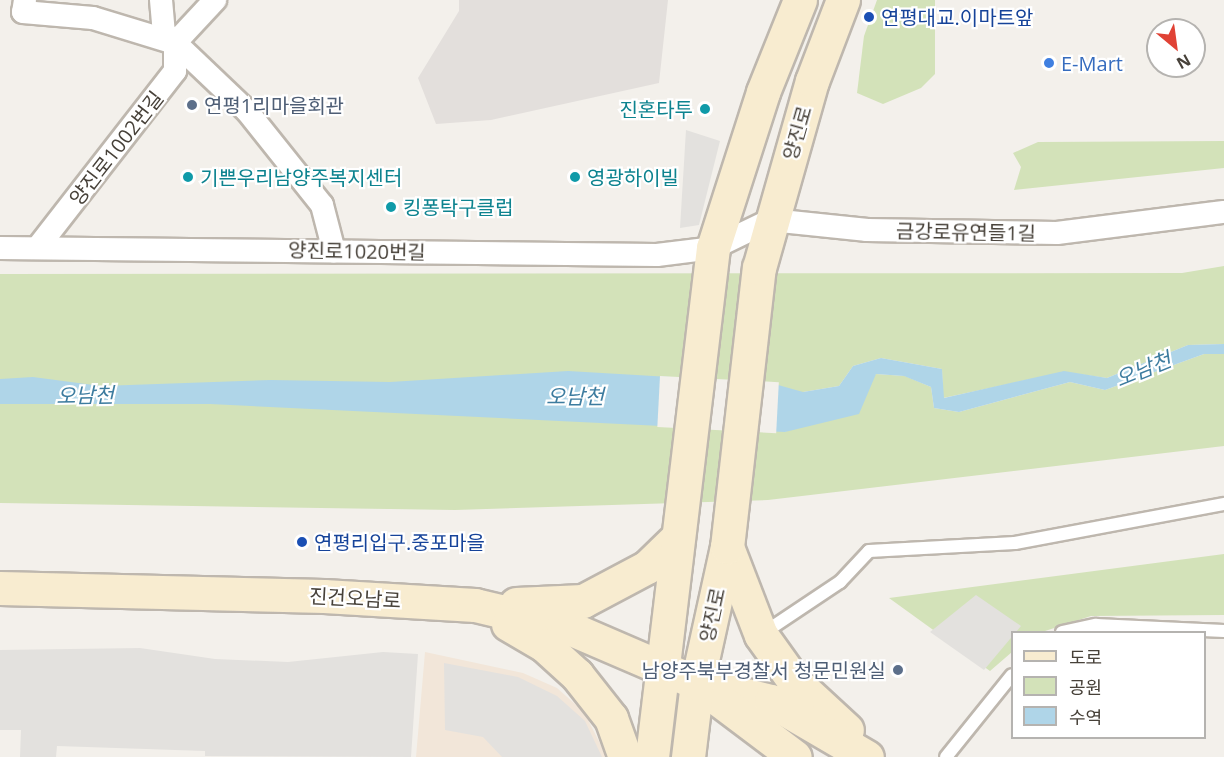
<!DOCTYPE html>
<html>
<head>
<meta charset="utf-8">
<style>
	body { margin:0 }
	#map { position:relative; width:1224px; height:757px; overflow:hidden; background:#f3f0eb; font-family:"Open Sans","Noto Sans KR",sans-serif }
	div>[style] { position:absolute }
	.commercial>* { inset:0; background:#f2e6d9 }
	.industrial>* { inset:0; background:#e3dfdc }
	.green>* { inset:0; background:#d3e2b9 }
	.parking>* { inset:0; background:#e3e1de }
	.water>* { inset:0; background:#afd5e8 }
	.pier>* { inset:0; background:#f3f0eb; transform-origin:0 0 }
	.roads { filter:drop-shadow(2px 0 #beb7ae) drop-shadow(-2px 0 #beb7ae) drop-shadow(0 2px #beb7ae) drop-shadow(0 -2px #beb7ae) }
	.lane>* { height:12px; margin:-6px; padding:0 6px; transform-origin:6px; border-radius:6px; background:#fff }
	.street>* { height:22px; margin:-11px; padding:0 11px; transform-origin:11px; border-radius:11px; background:#fff }
	.secondary>* { height:33px; margin:-16.5px; padding:0 16.5px; transform-origin:16.5px; border-radius:16.5px; background:#f8ecd0 }
	.dots>* { width:16px; height:16px; translate:-50% -50%; box-sizing:border-box; border:3px solid #fff; border-radius:50% }
	span { translate:-50% -50%; white-space:nowrap; text-align:center; line-height:1.15; -webkit-text-stroke:4.5px #fff; paint-order:stroke }
	.transit-label { font-size:20px; color:#164399 }
	.left { translate:0 -50%; text-align:left }
	.shop-label { font-size:20px; color:#366cbe }
	.service-label { font-size:20px; color:#4e5e75 }
	.right { translate:-100% -50%; text-align:right }
	.culture-label { font-size:20px; color:#0d838f }
	.street-label { font-size:20px; color:#474139 }
	.water-label { font-size:21px; color:#3d7c9f; font-style:italic }
	.legend { position:absolute; left:1011px; top:631px; width:195px; height:108px; box-sizing:border-box; background:#fff; border:2px solid #b5b3b0; margin:0; padding:8px 10px; list-style:none; font-size:18px; color:#474139 }
	.legend li { display:flex; align-items:center; gap:12px; height:30px }
	.legend b { width:30px; border:2px solid #b5b3b0 }
	.north { position:absolute; left:1146px; top:18px; width:60px; height:60px; box-sizing:border-box; background:#fff; border:2px solid #b5b3b0; border-radius:50%; rotate:151deg; font-size:16px; font-weight:700; line-height:24px; text-align:center; color:#474139 }
	.north::after { content:''; display:block; margin:auto; width:21px; height:27px; background:#e04235; clip-path:polygon(50% 0,100% 100%,50% 72%,0 100%) }
</style>
</head>
<body>
<div id="map">
	<div class="commercial">
		<div style="clip-path:polygon(425px 652px,523px 673px,557px 688px,584px 712px,607px 757px,416px 757px)"></div>
	</div>
	<div class="industrial">
		<div style="clip-path:polygon(459px 0,668px 0,659px 83px,491px 120px,436px 124px,418px 78px,459px 11px)"></div>
	</div>
	<div class="green">
		<div style="clip-path:polygon(877px 0,935px 0,935px 74px,921px 88px,883px 104px,857px 93px,864px 36px)"></div>
		<div style="clip-path:polygon(1224px 141px,1224px 168px,1014px 190px,1021px 167px,1013px 153px,1038px 142px)"></div>
		<div style="clip-path:polygon(1224px 266px,1224px 344px,1188px 345px,1107px 378px,1064px 372px,943px 398px,942px 369px,881px 358px,853px 366px,839px 386px,803px 392px,785px 432px,876px 374px,905px 376px,931px 387px,934px 408px,959px 412px,1070px 382px,1105px 390px,1204px 354px,1224px 354px,1224px 446px,768px 500px,455px 510px,0 503px,0 274px,1182px 273px)"></div>
		<div style="clip-path:polygon(1224px 554px,1224px 615px,1091px 616px,1042px 632px,1012px 632px,1012px 652px,990px 671px,889px 598px)"></div>
	</div>
	<div class="parking">
		<div style="clip-path:polygon(686px 130px,720px 141px,699px 225px,680px 228px)"></div>
		<div style="clip-path:polygon(976px 595px,1021px 626px,984px 670px,930px 632px)"></div>
		<div style="clip-path:polygon(140px 648px,215px 659px,288px 662px,383px 652px,418px 654px,411px 757px,205px 756px,205px 751px,57px 746px,56px 757px,20px 757px,21px 730px,0 730px,0 650px)"></div>
		<div style="clip-path:polygon(444px 663px,518px 677px,557px 696px,585px 721px,602px 757px,502px 757px,483px 737px,445px 730px)"></div>
	</div>
	<div class="water">
		<div style="clip-path:polygon(1224px 344px,1224px 354px,1204px 354px,1105px 390px,1070px 382px,959px 412px,934px 408px,931px 387px,904px 376px,876px 374px,859px 414px,785px 432px,210px 404px,0 404px,0 379px,33px 377px,101px 386px,271px 380px,390px 382px,568px 371px,771px 383px,803px 392px,839px 386px,853px 366px,881px 358px,942px 369px,944px 398px,1064px 371px,1107px 378px,1188px 345px)"></div>
	</div>
	<div class="pier">
		<div style="left:660px;top:376px;width:119px;height:51px;rotate:3deg"></div>
	</div>
	<div class="roads">
		<div class="lane">
			<div style="left:1062px;top:632px;width:35px;rotate:-12deg"></div>
			<div style="left:1096px;top:625px;width:128px;rotate:2.7deg"></div>
			<div style="left:762px;top:634px;width:94px;rotate:-33.7deg"></div>
			<div style="left:840px;top:582px;width:42px;rotate:-46.9deg"></div>
			<div style="left:869px;top:551px;width:146px;rotate:-3.1deg"></div>
			<div style="left:1015px;top:543px;width:213px;rotate:-10.6deg"></div>
			<div style="left:946px;top:757px;width:105px;rotate:-51.2deg"></div>
		</div>
		<div class="street">
			<div style="left:25px;top:0;width:12px;rotate:99deg"></div>
			<div style="left:23px;top:12px;width:70px;rotate:4.9deg"></div>
			<div style="left:93px;top:18px;width:86px;rotate:17deg"></div>
			<div style="left:161px;top:0;width:32px;rotate:85deg"></div>
			<div style="left:164px;top:32px;width:115px;rotate:43.6deg"></div>
			<div style="left:247px;top:111px;width:120px;rotate:51.4deg"></div>
			<div style="left:322px;top:205px;width:48px;rotate:75.4deg"></div>
			<div style="left:38px;top:247px;width:223px;rotate:-52.1deg"></div>
			<div style="left:175px;top:71px;width:28px;rotate:-90deg"></div>
			<div style="left:175px;top:43px;width:59px;rotate:-47.1deg"></div>
			<div style="left:0;top:248px;width:657px;rotate:0.61deg"></div>
			<div style="left:657px;top:255px;width:56px;rotate:-7.1deg"></div>
			<div style="left:713px;top:248px;width:64px;rotate:-25.8deg"></div>
			<div style="left:771px;top:220px;width:97px;rotate:5.9deg"></div>
			<div style="left:867px;top:230px;width:190px;rotate:0.9deg"></div>
			<div style="left:1057px;top:233px;width:168px;rotate:-7.2deg"></div>
		</div>
		<div class="secondary">
			<div style="left:727px;top:547px;width:94px;rotate:68.9deg"></div>
			<div style="left:761px;top:635px;width:57px;rotate:54.3deg"></div>
			<div style="left:794px;top:681px;width:72px;rotate:42.8deg"></div>
			<div style="left:0;top:588px;width:324px;rotate:1.4deg"></div>
			<div style="left:324px;top:596px;width:151px;rotate:3.4deg"></div>
			<div style="left:475px;top:605px;width:95px;rotate:13.4deg"></div>
			<div style="left:567px;top:627px;width:142px;rotate:23.3deg"></div>
			<div style="left:697px;top:683px;width:76px;rotate:13.7deg"></div>
			<div style="left:771px;top:701px;width:111px;rotate:30.3deg"></div>
			<div style="left:516px;top:604px;width:67px;rotate:-2.6deg"></div>
			<div style="left:583px;top:601px;width:72px;rotate:-28deg"></div>
			<div style="left:647px;top:567px;width:39px;rotate:-44deg"></div>
			<div style="left:508px;top:624px;width:42px;rotate:30.3deg"></div>
			<div style="left:544px;top:645px;width:45px;rotate:42.3deg"></div>
			<div style="left:577px;top:675px;width:55px;rotate:51.7deg"></div>
			<div style="left:611px;top:718px;width:41px;rotate:70.3deg"></div>
			<div style="left:710px;top:693px;width:106px;rotate:37deg"></div>
			<div style="left:652px;top:757px;width:513px;rotate:-83.17deg"></div>
			<div style="left:713px;top:248px;width:164px;rotate:-72.2deg"></div>
			<div style="left:763px;top:92px;width:99px;rotate:-68.1deg"></div>
			<div style="left:688px;top:757px;width:75px;rotate:-83.1deg"></div>
			<div style="left:697px;top:683px;width:139px;rotate:-77.6deg"></div>
			<div style="left:727px;top:547px;width:281px;rotate:-83.5deg"></div>
			<div style="left:759px;top:268px;width:194px;rotate:-74.2deg"></div>
			<div style="left:812px;top:81px;width:87px;rotate:-69.1deg"></div>
		</div>
	</div>
	<div class="dots">
		<div style="left:869px;top:17px;background:#1a4fb4"></div>
		<div style="left:1049px;top:63px;background:#3f7fe0"></div>
		<div style="left:192px;top:105px;background:#5c6f8a"></div>
		<div style="left:705px;top:109px;background:#0f9aa8"></div>
		<div style="left:188px;top:177px;background:#0f9aa8"></div>
		<div style="left:575px;top:177px;background:#0f9aa8"></div>
		<div style="left:391px;top:207px;background:#0f9aa8"></div>
		<div style="left:302px;top:542px;background:#1a4fb4"></div>
		<div style="left:898px;top:670px;background:#5c6f8a"></div>
	</div>
	<div class="transit-label">
		<span class="left" style="left:881px;top:17px">연평대교.이마트앞</span>
		<span class="left" style="left:314px;top:542px">연평리입구.중포마을</span>
	</div>
	<div class="shop-label">
		<span class="left" style="left:1061px;top:63px">E-Mart</span>
	</div>
	<div class="service-label">
		<span class="left" style="left:204px;top:105px">연평1리마을회관</span>
		<span class="right" style="left:886px;top:670px">남양주북부경찰서 청문민원실</span>
	</div>
	<div class="culture-label">
		<span class="right" style="left:693px;top:109px">진혼타투</span>
		<span class="left" style="left:200px;top:177px">기쁜우리남양주복지센터</span>
		<span class="left" style="left:587px;top:177px">영광하이빌</span>
		<span class="left" style="left:403px;top:207px">킹퐁탁구클럽</span>
	</div>
	<div class="street-label">
		<span style="left:797px;top:133px;rotate:-74deg">양진로</span>
		<span style="left:116px;top:148px;rotate:-52deg">양진로1002번길</span>
		<span style="left:966px;top:232px;rotate:1deg">금강로유연들1길</span>
		<span style="left:357px;top:251px;rotate:1deg">양진로1020번길</span>
		<span style="left:355px;top:598px;rotate:3deg">진건오남로</span>
		<span style="left:712px;top:615px;rotate:-78deg">양진로</span>
	</div>
	<div class="water-label">
		<span style="left:1143px;top:369px;rotate:-22deg">오남천</span>
		<span style="left:85px;top:395px;rotate:-1deg">오남천</span>
		<span style="left:575px;top:396px">오남천</span>
	</div>
	<ul class="legend">
	<li><b style="height:8px;background:#f8ecd0"></b>도로</li>
	<li><b style="height:16px;background:#d3e2b9"></b>공원</li>
	<li><b style="height:16px;background:#afd5e8"></b>수역</li>
	</ul>
	<div class="north">N</div>
</div>
</body>
</html>
